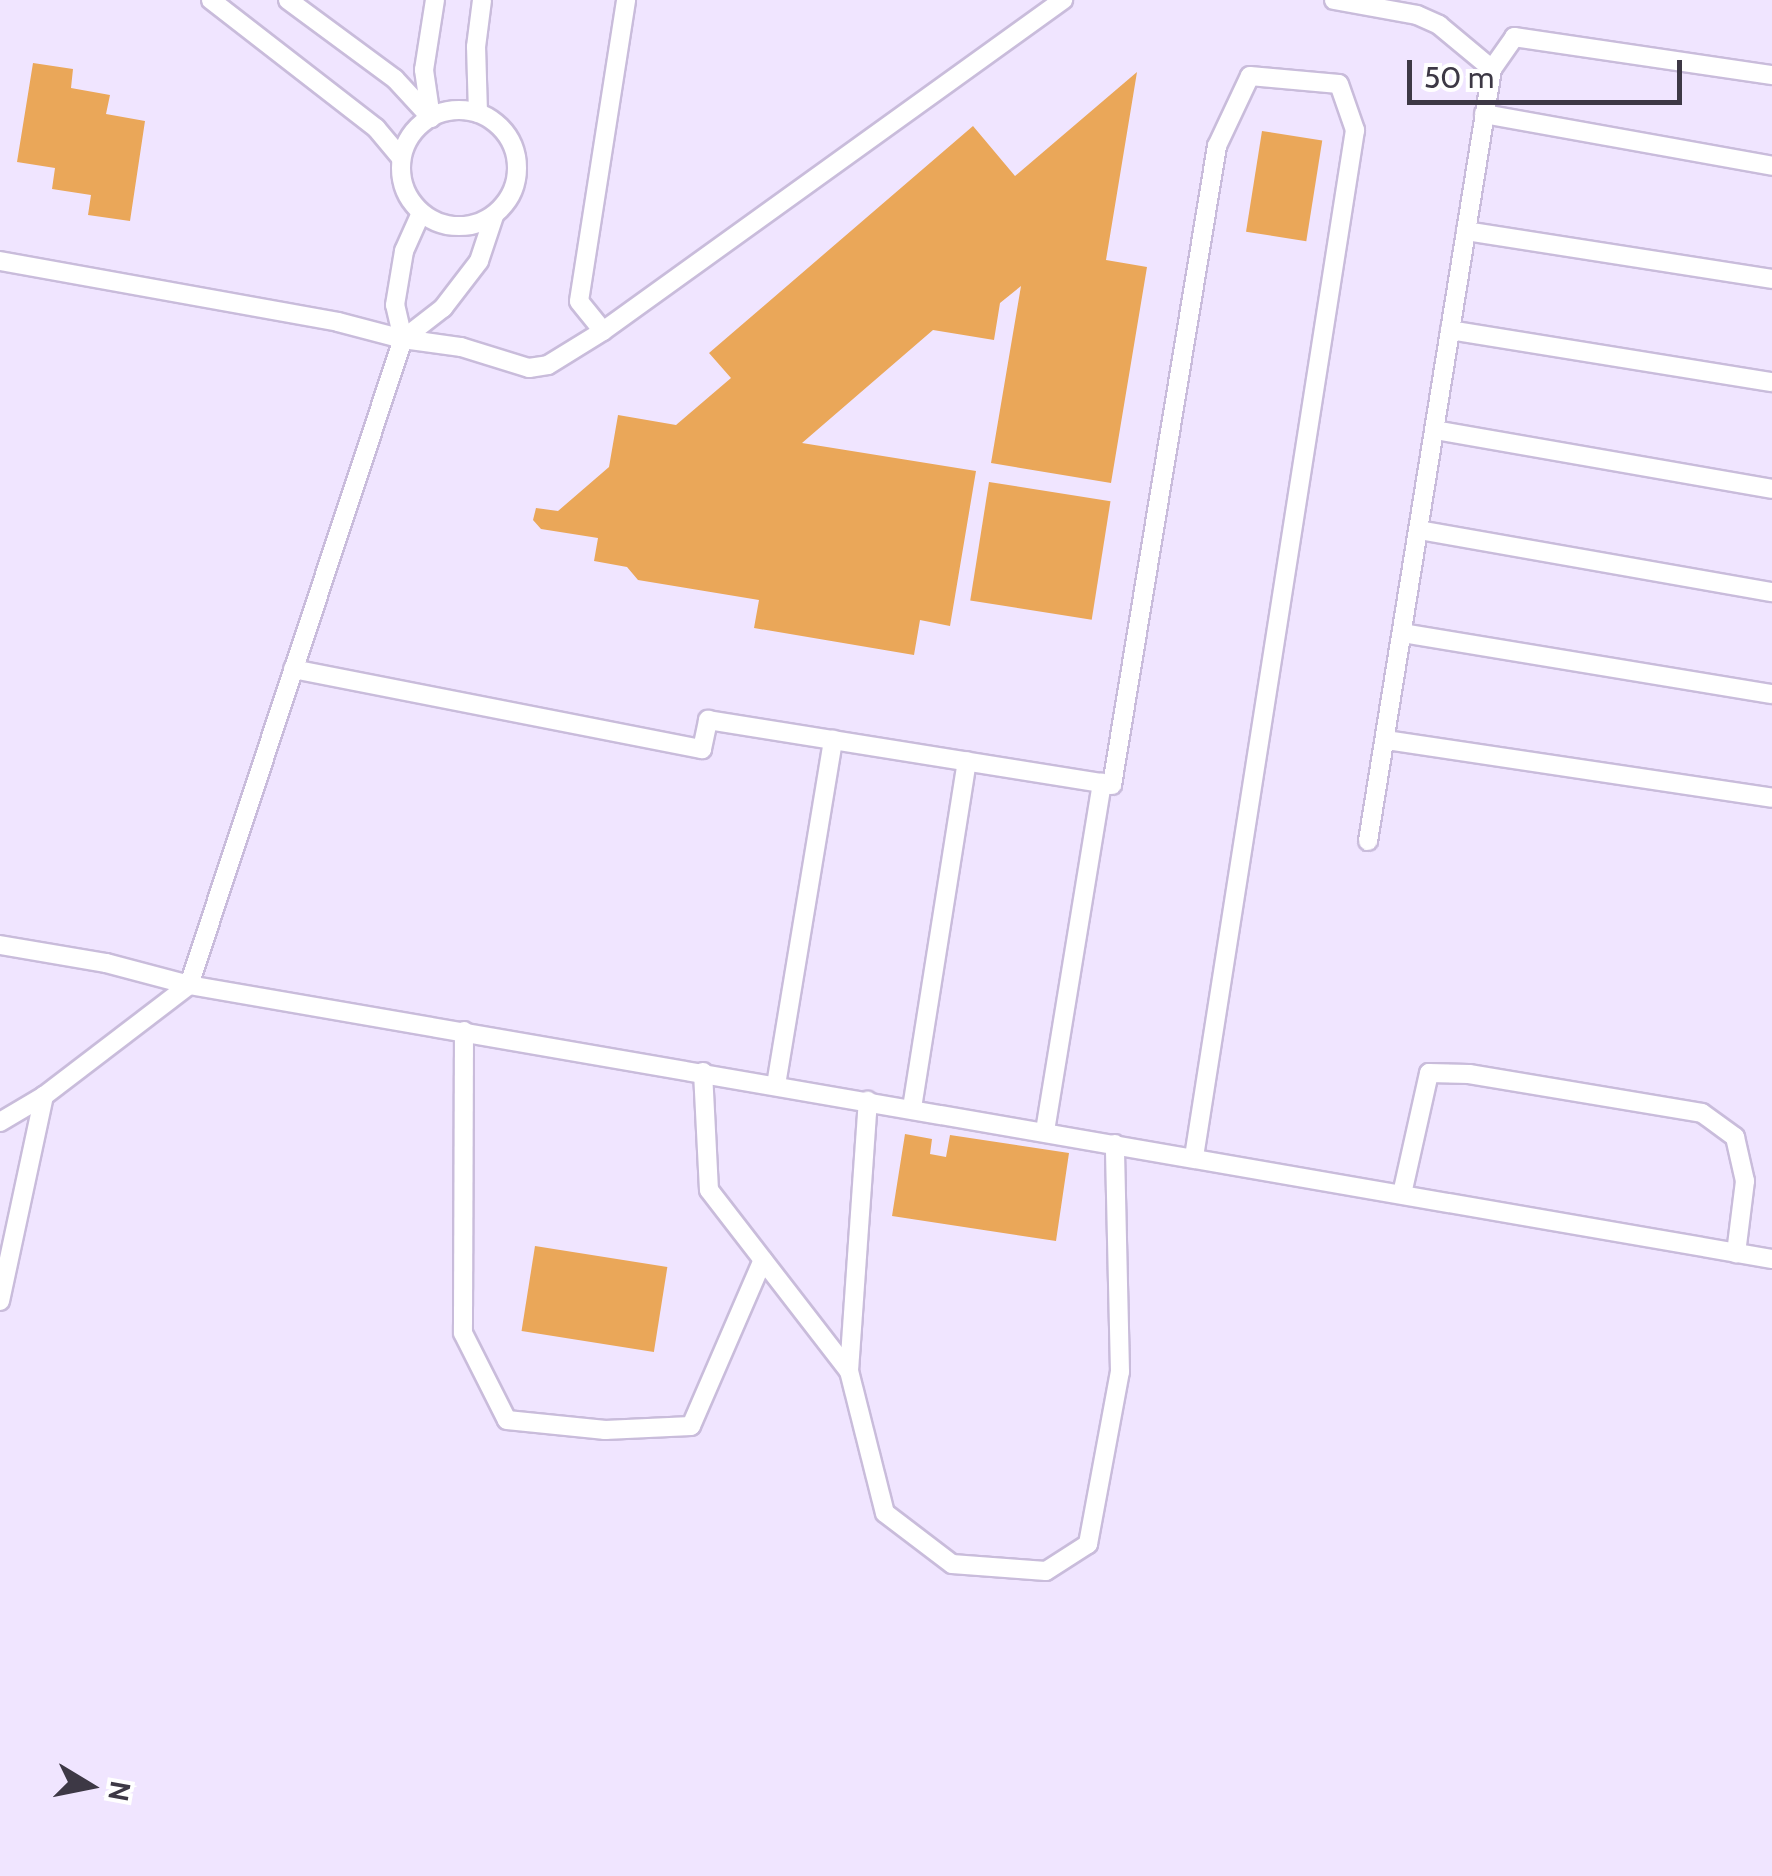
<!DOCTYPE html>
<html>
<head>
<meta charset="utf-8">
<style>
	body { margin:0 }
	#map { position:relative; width:1772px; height:1876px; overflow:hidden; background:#f0e5ff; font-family:Cabin,sans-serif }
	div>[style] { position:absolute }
	.building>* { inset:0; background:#eaa759; transform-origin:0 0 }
	.roads { filter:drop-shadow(2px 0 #c9bcdb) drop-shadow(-2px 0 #c9bcdb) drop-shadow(0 2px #c9bcdb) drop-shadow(0 -2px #c9bcdb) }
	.service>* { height:18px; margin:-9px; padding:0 9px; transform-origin:9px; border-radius:9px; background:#fff }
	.service>.ring { margin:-9px; padding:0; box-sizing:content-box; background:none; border:18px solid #fff; border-radius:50% }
	span { translate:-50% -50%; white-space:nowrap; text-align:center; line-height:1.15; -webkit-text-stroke:8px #fff; paint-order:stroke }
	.north { position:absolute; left:40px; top:1736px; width:100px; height:100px; -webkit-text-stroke:8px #fff; paint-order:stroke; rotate:100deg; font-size:28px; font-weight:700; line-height:40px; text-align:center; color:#3d3845 }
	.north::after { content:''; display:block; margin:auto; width:35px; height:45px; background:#3d3845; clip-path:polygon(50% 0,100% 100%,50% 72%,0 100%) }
	.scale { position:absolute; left:1407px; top:60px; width:275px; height:45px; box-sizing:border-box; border:5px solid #3d3845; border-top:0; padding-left:12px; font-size:30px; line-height:35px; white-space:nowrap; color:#3d3845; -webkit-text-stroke:8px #fff; paint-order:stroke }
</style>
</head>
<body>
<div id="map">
	<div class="building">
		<div style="clip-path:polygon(33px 63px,73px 69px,71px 88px,110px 95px,106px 114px,145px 121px,130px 221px,88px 215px,91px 195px,52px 189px,55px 168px,17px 162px)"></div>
		<div style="clip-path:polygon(1137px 72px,1106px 260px,1147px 267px,1111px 483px,991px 463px,1021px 286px,1000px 303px,994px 340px,933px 330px,802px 443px,976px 471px,950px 626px,920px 620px,914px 655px,754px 628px,759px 600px,638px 580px,627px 567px,594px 561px,598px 538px,541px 529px,533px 520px,536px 508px,558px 511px,609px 467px,618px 415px,676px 425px,731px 378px,709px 353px,973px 126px,1015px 176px)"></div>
		<div style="left:1262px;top:131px;width:61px;height:102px;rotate:9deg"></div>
		<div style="left:989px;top:482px;width:123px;height:120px;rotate:9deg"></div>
		<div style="clip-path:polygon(905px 1134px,932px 1139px,930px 1154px,946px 1157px,950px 1135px,1069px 1153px,1056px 1241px,892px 1216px)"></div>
		<div style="left:535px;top:1246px;width:134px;height:86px;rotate:9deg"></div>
	</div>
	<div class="roads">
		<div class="service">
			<div style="left:211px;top:0;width:209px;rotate:37.8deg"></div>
			<div style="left:376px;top:128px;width:39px;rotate:50deg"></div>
			<div style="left:288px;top:0;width:133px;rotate:36.4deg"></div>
			<div style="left:395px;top:79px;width:53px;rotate:47.3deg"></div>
			<div style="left:1334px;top:0;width:84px;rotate:10.2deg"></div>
			<div style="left:1417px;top:15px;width:24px;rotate:24deg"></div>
			<div style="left:1439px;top:25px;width:69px;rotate:39.7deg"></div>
			<div class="ring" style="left:401px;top:110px;width:98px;height:98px"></div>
			<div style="left:478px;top:113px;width:66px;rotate:-91.7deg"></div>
			<div style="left:476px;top:47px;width:47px;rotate:-82.7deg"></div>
			<div style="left:1484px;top:114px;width:293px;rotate:10.2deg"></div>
			<div style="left:431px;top:118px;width:49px;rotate:-98.3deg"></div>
			<div style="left:424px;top:70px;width:71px;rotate:-81.1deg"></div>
			<div style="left:1466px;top:231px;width:310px;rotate:8.9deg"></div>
			<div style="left:0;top:261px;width:343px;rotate:10.2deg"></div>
			<div style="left:338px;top:322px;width:67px;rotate:14.7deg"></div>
			<div style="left:403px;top:339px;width:59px;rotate:7.9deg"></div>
			<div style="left:461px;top:347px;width:71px;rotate:17.2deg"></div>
			<div style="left:529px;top:368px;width:19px;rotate:-9deg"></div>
			<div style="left:548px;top:365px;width:65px;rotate:-31.7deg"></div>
			<div style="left:603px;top:331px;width:567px;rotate:-35.74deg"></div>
			<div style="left:1450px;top:330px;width:326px;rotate:9.2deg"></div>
			<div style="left:603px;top:331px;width:38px;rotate:-129deg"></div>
			<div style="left:579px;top:301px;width:305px;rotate:-81.1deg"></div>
			<div style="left:403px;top:339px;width:35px;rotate:-103deg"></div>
			<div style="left:395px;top:305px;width:55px;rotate:-80.5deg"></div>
			<div style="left:404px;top:251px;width:42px;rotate:-65.9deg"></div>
			<div style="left:1435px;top:430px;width:342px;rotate:9.9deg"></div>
			<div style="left:1419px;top:530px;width:358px;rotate:10deg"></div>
			<div style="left:1403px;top:633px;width:374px;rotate:9.4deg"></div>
			<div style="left:293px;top:669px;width:417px;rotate:11.1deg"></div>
			<div style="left:702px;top:749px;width:30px;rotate:-78deg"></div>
			<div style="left:708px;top:720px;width:409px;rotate:9.1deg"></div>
			<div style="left:1112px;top:785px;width:648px;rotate:-80.67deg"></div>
			<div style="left:1217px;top:146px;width:77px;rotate:-64.8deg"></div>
			<div style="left:1250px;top:76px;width:89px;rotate:5.1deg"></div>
			<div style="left:1339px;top:84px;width:49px;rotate:70.8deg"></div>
			<div style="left:1355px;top:130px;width:1040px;rotate:98.91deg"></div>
			<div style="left:1386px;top:740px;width:390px;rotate:8.5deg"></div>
			<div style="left:1368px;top:841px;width:782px;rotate:-80.87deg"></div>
			<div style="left:1492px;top:69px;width:39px;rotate:-55deg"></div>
			<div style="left:1514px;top:37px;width:261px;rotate:8.4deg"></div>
			<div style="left:0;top:945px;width:108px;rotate:9.6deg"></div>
			<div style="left:106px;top:963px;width:86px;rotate:14.8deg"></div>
			<div style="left:189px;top:985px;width:1607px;rotate:9.82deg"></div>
			<div style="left:464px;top:1031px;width:302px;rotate:90.2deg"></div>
			<div style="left:463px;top:1333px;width:97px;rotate:63.2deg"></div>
			<div style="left:507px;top:1420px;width:99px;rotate:5.8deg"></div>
			<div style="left:605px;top:1430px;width:86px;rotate:-2.7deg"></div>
			<div style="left:691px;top:1426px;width:181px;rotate:-66.6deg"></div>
			<div style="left:703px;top:1072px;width:118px;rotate:87.1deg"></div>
			<div style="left:709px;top:1190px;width:229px;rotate:52.3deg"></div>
			<div style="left:849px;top:1371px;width:146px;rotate:75.8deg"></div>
			<div style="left:885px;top:1513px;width:84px;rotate:37.3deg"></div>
			<div style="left:952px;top:1564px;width:94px;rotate:4.3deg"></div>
			<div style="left:1046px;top:1571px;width:50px;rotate:-32.7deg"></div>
			<div style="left:1088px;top:1544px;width:175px;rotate:-79.5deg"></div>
			<div style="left:1120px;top:1372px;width:228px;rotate:-91.3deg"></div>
			<div style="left:776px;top:1085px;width:350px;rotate:-80.6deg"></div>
			<div style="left:912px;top:1108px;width:351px;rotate:-81deg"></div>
			<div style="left:0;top:1122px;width:51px;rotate:-30.6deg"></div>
			<div style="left:1045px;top:1131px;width:353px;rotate:-80.7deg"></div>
			<div style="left:1402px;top:1194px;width:124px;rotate:-77.4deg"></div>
			<div style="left:1429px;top:1073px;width:40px;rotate:1.4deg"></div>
			<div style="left:1469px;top:1074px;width:236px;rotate:9.5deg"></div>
			<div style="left:1702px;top:1113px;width:41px;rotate:36deg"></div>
			<div style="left:1735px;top:1137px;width:45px;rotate:77.2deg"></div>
			<div style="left:1745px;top:1181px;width:73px;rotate:97.1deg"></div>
			<div style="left:0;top:1301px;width:210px;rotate:-77.9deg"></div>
			<div style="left:44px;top:1096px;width:183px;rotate:-37.4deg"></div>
			<div style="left:189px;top:985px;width:681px;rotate:-71.67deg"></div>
			<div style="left:403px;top:339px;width:51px;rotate:-37.8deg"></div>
			<div style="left:443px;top:308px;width:59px;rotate:-52.5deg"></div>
			<div style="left:479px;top:261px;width:47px;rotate:-71.6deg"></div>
			<div style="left:849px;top:1371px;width:271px;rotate:-86deg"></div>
		</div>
	</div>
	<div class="north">N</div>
	<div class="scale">50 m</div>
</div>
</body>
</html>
